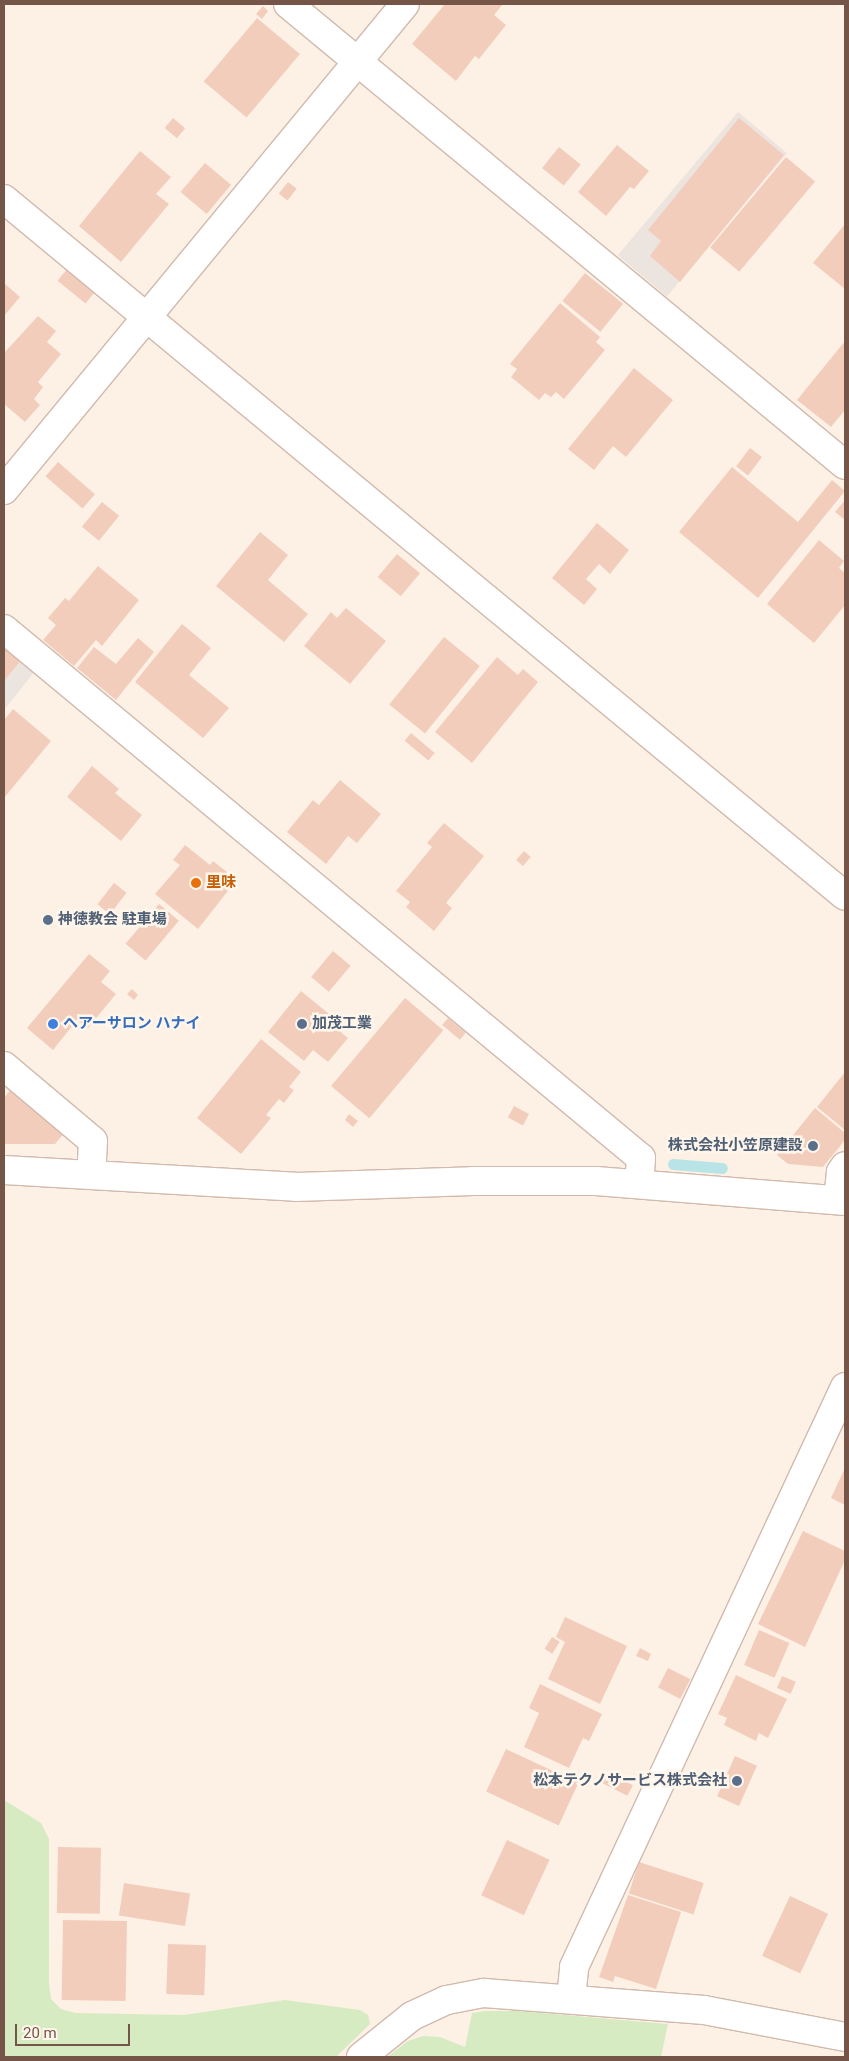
<!DOCTYPE html>
<html>
<head>
<meta charset="utf-8">
<style>
	body { margin:0 }
	#map { position:relative; width:849px; height:2061px; overflow:hidden; background:#fdf1e5; font-family:Roboto,"Noto Sans JP",sans-serif }
	div>[style] { position:absolute }
	.industrial>* { inset:0; background:#ece4df; transform-origin:0 0 }
	.green>* { inset:0; background:#d7ebc3 }
	.stream>* { height:11px; margin:-5.5px; padding:0 5.5px; transform-origin:5.5px; border-radius:5.5px; background:#b9e4e7 }
	.building>* { inset:0; background:#f3cdbc; transform-origin:0 0 }
	.roads { filter:drop-shadow(1px 0 #d1baad) drop-shadow(-1px 0 #d1baad) drop-shadow(0 1px #d1baad) drop-shadow(0 -1px #d1baad) }
	.street>* { height:28px; margin:-14px; padding:0 14px; transform-origin:14px; border-radius:14px; background:#fff }
	.secondary>* { height:28px; margin:-14px; padding:0 14px; transform-origin:14px; border-radius:14px; background:#fff }
	.dots>* { width:14px; height:14px; translate:-50% -50%; box-sizing:border-box; border:2px solid #fff6eb; border-radius:50% }
	span { translate:-50% -50%; white-space:nowrap; text-align:center; line-height:1.15; -webkit-text-stroke:5px #fff6eb; paint-order:stroke }
	.food-label { font-size:15px; color:#c56008; font-weight:700 }
	.left { translate:0 -50%; text-align:left }
	.service-label { font-size:15px; color:#4e5e75; font-weight:700 }
	.right { translate:-100% -50%; text-align:right }
	.shop-label { font-size:15px; color:#366cbe; font-weight:700 }
	.frame { position:absolute; inset:0; border:5px solid #765549; pointer-events:none }
	.scale { position:absolute; left:15px; top:2024px; width:115px; height:22px; box-sizing:border-box; border:2px solid #765549; border-top:0; padding-left:6px; font-size:15px; line-height:18px; white-space:nowrap; color:#765549; -webkit-text-stroke:4px #fff6eb; paint-order:stroke }
</style>
</head>
<body>
<div id="map">
	<div class="industrial">
		<div style="left:738px;top:112px;width:64px;height:187px;rotate:40deg"></div>
		<div style="clip-path:polygon(4px 643px,36px 670px,4px 710px)"></div>
	</div>
	<div class="green">
		<div style="clip-path:polygon(4px 1800px,41px 1823px,49px 1839px,49px 1983px,51px 1999px,61px 2009px,76px 2013px,184px 2015px,285px 2000px,360px 2010px,368px 2015px,370px 2024px,336px 2057px,4px 2057px)"></div>
		<div style="clip-path:polygon(485px 2011px,520px 2011px,668px 2024px,661px 2057px,387px 2057px,408px 2041px,423px 2036px,440px 2037px,465px 2047px,472px 2013px)"></div>
	</div>
	<div class="stream">
		<div style="left:673px;top:1164px;width:49px;rotate:4.7deg"></div>
	</div>
	<div class="building">
		<div style="clip-path:polygon(445px 4px,503px 4px,494px 15px,506px 25px,479px 59px,475px 56px,456px 81px,412px 44px)"></div>
		<div style="clip-path:polygon(263px 6px,268px 11px,262px 19px,256px 14px)"></div>
		<div style="left:257px;top:18px;width:56px;height:83px;rotate:40deg"></div>
		<div style="left:173px;top:118px;width:16px;height:13px;rotate:40deg"></div>
		<div style="clip-path:polygon(739px 118px,784px 155px,680px 282px,650px 256px,661px 241px,648px 230px)"></div>
		<div style="clip-path:polygon(617px 145px,649px 171px,634px 189px,630px 187px,606px 216px,578px 192px)"></div>
		<div style="left:559px;top:147px;width:28px;height:27px;rotate:39deg"></div>
		<div style="clip-path:polygon(140px 151px,171px 177px,156px 194px,169px 204px,121px 262px,79px 226px)"></div>
		<div style="left:786px;top:157px;width:38px;height:118px;rotate:40deg"></div>
		<div style="left:205px;top:163px;width:34px;height:38px;rotate:40deg"></div>
		<div style="left:288px;top:182px;width:11px;height:15px;rotate:38deg"></div>
		<div style="clip-path:polygon(845px 224px,845px 289px,813px 263px)"></div>
		<div style="left:72px;top:263px;width:36px;height:23px;rotate:39deg"></div>
		<div style="left:585px;top:273px;width:49px;height:36px;rotate:39deg"></div>
		<div style="clip-path:polygon(4px 283px,20px 297px,4px 316px)"></div>
		<div style="clip-path:polygon(560px 303px,600px 337px,596px 342px,605px 350px,564px 399px,556px 392px,551px 397px,545px 393px,539px 400px,511px 377px,517px 369px,510px 364px)"></div>
		<div style="clip-path:polygon(38px 316px,56px 331px,47px 342px,61px 354px,38px 382px,43px 387px,34px 399px,40px 405px,25px 422px,4px 404px,4px 353px)"></div>
		<div style="clip-path:polygon(845px 341px,845px 410px,831px 427px,797px 400px)"></div>
		<div style="clip-path:polygon(634px 368px,673px 400px,626px 457px,613px 446px,594px 470px,568px 449px)"></div>
		<div style="left:750px;top:448px;width:15px;height:23px;rotate:37deg"></div>
		<div style="left:58px;top:462px;width:49px;height:19px;rotate:41deg"></div>
		<div style="clip-path:polygon(732px 467px,798px 522px,832px 480px,845px 491px,758px 598px,679px 532px)"></div>
		<div style="clip-path:polygon(845px 500px,845px 520px,835px 512px)"></div>
		<div style="left:102px;top:502px;width:22px;height:32px;rotate:39deg"></div>
		<div style="clip-path:polygon(597px 523px,629px 550px,610px 574px,599px 564px,586px 579px,597px 589px,584px 605px,552px 578px)"></div>
		<div style="clip-path:polygon(260px 532px,288px 555px,268px 580px,308px 614px,284px 642px,216px 586px)"></div>
		<div style="clip-path:polygon(819px 540px,844px 561px,839px 568px,845px 573px,845px 605px,814px 643px,767px 604px)"></div>
		<div style="left:397px;top:554px;width:30px;height:30px;rotate:40deg"></div>
		<div style="clip-path:polygon(98px 566px,139px 600px,102px 646px,96px 640px,74px 666px,43px 640px,56px 625px,48px 618px,65px 598px,69px 601px)"></div>
		<div style="clip-path:polygon(346px 608px,386px 641px,350px 684px,304px 646px,331px 612px,337px 618px)"></div>
		<div style="clip-path:polygon(182px 624px,211px 648px,189px 675px,229px 708px,203px 738px,135px 682px)"></div>
		<div style="left:444px;top:637px;width:46px;height:87px;rotate:39deg"></div>
		<div style="clip-path:polygon(138px 638px,154px 652px,116px 700px,77px 668px,94px 647px,116px 664px)"></div>
		<div style="clip-path:polygon(4px 644px,22px 659px,4px 681px)"></div>
		<div style="clip-path:polygon(497px 657px,518px 675px,523px 669px,538px 682px,472px 763px,435px 732px)"></div>
		<div style="clip-path:polygon(13px 709px,51px 741px,4px 798px,4px 720px)"></div>
		<div style="left:411px;top:733px;width:31px;height:10px;rotate:40deg"></div>
		<div style="clip-path:polygon(92px 766px,119px 789px,115px 793px,142px 815px,121px 841px,67px 797px)"></div>
		<div style="clip-path:polygon(340px 780px,381px 814px,357px 843px,348px 836px,326px 864px,287px 832px,313px 800px,319px 805px)"></div>
		<div style="clip-path:polygon(444px 823px,484px 856px,446px 903px,452px 908px,434px 931px,406px 907px,410px 902px,396px 891px,432px 847px,427px 843px)"></div>
		<div style="clip-path:polygon(185px 845px,210px 865px,213px 861px,227px 872px,222px 879px,231px 887px,198px 929px,155px 894px,180px 865px,173px 860px)"></div>
		<div style="left:524px;top:851px;width:9px;height:12px;rotate:41deg"></div>
		<div style="left:114px;top:883px;width:16px;height:27px;rotate:38deg"></div>
		<div style="left:159px;top:904px;width:26px;height:52px;rotate:40deg"></div>
		<div style="left:333px;top:951px;width:23px;height:34px;rotate:40deg"></div>
		<div style="clip-path:polygon(89px 954px,110px 971px,101px 982px,116px 994px,88px 1028px,77px 1020px,53px 1050px,27px 1028px)"></div>
		<div style="clip-path:polygon(132px 989px,138px 995px,134px 1000px,127px 994px)"></div>
		<div style="clip-path:polygon(301px 991px,334px 1018px,330px 1023px,348px 1038px,328px 1062px,313px 1050px,304px 1061px,268px 1032px)"></div>
		<div style="left:405px;top:998px;width:50px;height:115px;rotate:40deg"></div>
		<div style="left:448px;top:1018px;width:23px;height:9px;rotate:40deg"></div>
		<div style="clip-path:polygon(261px 1039px,301px 1072px,289px 1087px,294px 1090px,284px 1103px,279px 1099px,266px 1115px,271px 1118px,241px 1154px,197px 1118px)"></div>
		<div style="clip-path:polygon(845px 1072px,845px 1130px,817px 1107px)"></div>
		<div style="clip-path:polygon(14px 1085px,67px 1130px,55px 1144px,4px 1144px,4px 1098px)"></div>
		<div style="left:514px;top:1106px;width:17px;height:13px;rotate:28deg"></div>
		<div style="clip-path:polygon(815px 1108px,845px 1133px,845px 1140px,823px 1167px,788px 1164px,777px 1155px)"></div>
		<div style="clip-path:polygon(349px 1114px,358px 1121px,353px 1127px,345px 1120px)"></div>
		<div style="clip-path:polygon(845px 1468px,845px 1505px,831px 1498px)"></div>
		<div style="clip-path:polygon(803px 1531px,845px 1551px,845px 1560px,805px 1647px,758px 1624px)"></div>
		<div style="clip-path:polygon(565px 1617px,627px 1646px,600px 1704px,548px 1679px,565px 1642px,556px 1637px)"></div>
		<div style="left:759px;top:1630px;width:33px;height:38px;rotate:23deg"></div>
		<div style="left:552px;top:1637px;width:9px;height:14px;rotate:32deg"></div>
		<div style="clip-path:polygon(640px 1648px,651px 1654px,648px 1661px,636px 1656px)"></div>
		<div style="left:668px;top:1668px;width:25px;height:22px;rotate:27deg"></div>
		<div style="clip-path:polygon(736px 1675px,787px 1699px,768px 1738px,759px 1733px,756px 1741px,724px 1725px,727px 1718px,718px 1714px)"></div>
		<div style="left:782px;top:1676px;width:15px;height:13px;rotate:23deg"></div>
		<div style="clip-path:polygon(540px 1684px,602px 1714px,589px 1741px,583px 1738px,569px 1768px,524px 1747px,539px 1713px,529px 1708px)"></div>
		<div style="left:506px;top:1749px;width:80px;height:47px;rotate:25deg"></div>
		<div style="left:735px;top:1756px;width:24px;height:44px;rotate:24deg"></div>
		<div style="left:607px;top:1772px;width:29px;height:12px;rotate:27deg"></div>
		<div style="left:507px;top:1840px;width:47px;height:61px;rotate:25deg"></div>
		<div style="left:58px;top:1847px;width:43px;height:66px;rotate:1deg"></div>
		<div style="left:639px;top:1862px;width:68px;height:33px;rotate:18deg"></div>
		<div style="left:124px;top:1883px;width:67px;height:33px;rotate:9deg"></div>
		<div style="clip-path:polygon(628px 1895px,681px 1912px,656px 1989px,615px 1976px,613px 1982px,599px 1977px)"></div>
		<div style="left:790px;top:1896px;width:42px;height:66px;rotate:25deg"></div>
		<div style="left:63px;top:1920px;width:64px;height:80px;rotate:1deg"></div>
		<div style="left:168px;top:1944px;width:38px;height:50px;rotate:2deg"></div>
	</div>
	<div class="roads">
		<div class="street">
			<div style="left:288px;top:4px;width:723px;rotate:39.61deg"></div>
			<div style="left:4px;top:199px;width:1092px;rotate:39.65deg"></div>
			<div style="left:4px;top:490px;width:630px;rotate:-50.47deg"></div>
			<div style="left:4px;top:629px;width:828px;rotate:39.71deg"></div>
			<div style="left:641px;top:1158px;width:26px;rotate:94deg"></div>
			<div style="left:4px;top:1066px;width:116px;rotate:40.1deg"></div>
			<div style="left:93px;top:1141px;width:33px;rotate:93deg"></div>
			<div style="left:838px;top:1200px;width:28px;rotate:-84deg"></div>
			<div style="left:841px;top:1172px;width:7px;rotate:-56deg"></div>
			<div style="left:571px;top:1998px;width:31px;rotate:-84deg"></div>
			<div style="left:574px;top:1967px;width:640px;rotate:-64.96deg"></div>
			<div style="left:361px;top:2057px;width:65px;rotate:-38.8deg"></div>
			<div style="left:412px;top:2016px;width:38px;rotate:-25deg"></div>
			<div style="left:447px;top:2000px;width:38px;rotate:-11deg"></div>
			<div style="left:484px;top:1993px;width:221px;rotate:4.4deg"></div>
			<div style="left:704px;top:2010px;width:144px;rotate:10.8deg"></div>
		</div>
		<div class="secondary">
			<div style="left:4px;top:1170px;width:292px;rotate:3.3deg"></div>
			<div style="left:296px;top:1187px;width:177px;rotate:-1.9deg"></div>
			<div style="left:473px;top:1181px;width:123px"></div>
			<div style="left:596px;top:1181px;width:250px;rotate:4.6deg"></div>
		</div>
	</div>
	<div class="dots">
		<div style="left:196px;top:883px;background:#e8710a"></div>
		<div style="left:48px;top:920px;background:#5c6f8a"></div>
		<div style="left:53px;top:1024px;background:#3f7fe0"></div>
		<div style="left:302px;top:1024px;background:#5c6f8a"></div>
		<div style="left:813px;top:1146px;background:#5c6f8a"></div>
		<div style="left:737px;top:1781px;background:#5c6f8a"></div>
	</div>
	<div class="food-label">
		<span class="left" style="left:206px;top:883px">里味</span>
	</div>
	<div class="service-label">
		<span class="left" style="left:58px;top:920px">神徳教会 駐車場</span>
		<span class="left" style="left:312px;top:1024px">加茂工業</span>
		<span class="right" style="left:803px;top:1146px">株式会社小笠原建設</span>
		<span class="right" style="left:727px;top:1781px">松本テクノサービス株式会社</span>
	</div>
	<div class="shop-label">
		<span class="left" style="left:63px;top:1024px">ヘアーサロン ハナイ</span>
	</div>
	<div class="frame"></div>
	<div class="scale">20 m</div>
</div>
</body>
</html>
